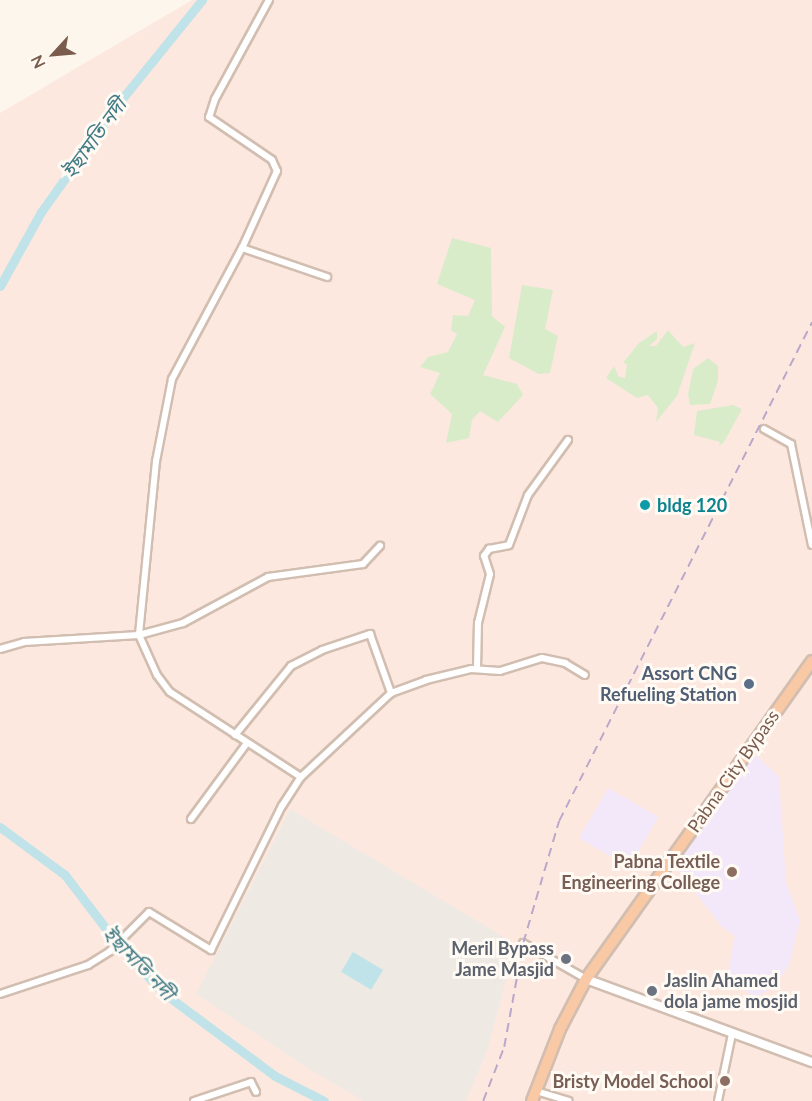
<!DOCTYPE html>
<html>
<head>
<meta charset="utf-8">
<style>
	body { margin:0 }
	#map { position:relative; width:812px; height:1101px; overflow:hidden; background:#fdf6ec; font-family:Lato,"Noto Sans Bengali",sans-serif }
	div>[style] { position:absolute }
	.commercial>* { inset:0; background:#fde8e0 }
	.industrial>* { inset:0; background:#efe9e4 }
	.education>* { inset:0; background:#f3e8fa; transform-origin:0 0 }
	.green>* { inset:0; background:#d8ecc9 }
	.water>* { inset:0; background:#bfe3e8; transform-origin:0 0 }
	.river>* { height:9px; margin:-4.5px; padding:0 4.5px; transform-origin:4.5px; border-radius:4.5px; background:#bfe3e8 }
	.roads { filter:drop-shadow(2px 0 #d1beb0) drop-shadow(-2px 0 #d1beb0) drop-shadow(0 2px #d1beb0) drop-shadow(0 -2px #d1beb0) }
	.minor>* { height:6px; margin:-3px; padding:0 3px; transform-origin:3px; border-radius:3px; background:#fff }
	.secondary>* { height:8px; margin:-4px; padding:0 4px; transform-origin:4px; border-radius:4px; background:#fff }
	.trunk>* { height:10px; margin:-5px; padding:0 5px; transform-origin:5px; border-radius:5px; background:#f9c8a4 }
	.rail>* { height:1.5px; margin-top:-0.75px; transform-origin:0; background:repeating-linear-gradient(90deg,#b9a8c9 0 9px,transparent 0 15px) }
	.dots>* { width:16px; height:16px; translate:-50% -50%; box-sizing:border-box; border:3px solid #fffaf3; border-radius:50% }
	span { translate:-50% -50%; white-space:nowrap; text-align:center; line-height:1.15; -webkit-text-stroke:6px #fffaf3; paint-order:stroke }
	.culture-label { font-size:18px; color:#0d838f; font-weight:700 }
	.left { translate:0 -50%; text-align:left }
	.service-label { font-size:18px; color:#4e5e75; font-weight:700 }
	.right { translate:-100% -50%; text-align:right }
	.street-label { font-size:18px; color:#7a5c4d }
	.education-label { font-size:18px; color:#785e54; font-weight:700 }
	.worship-label { font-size:18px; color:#5b616d; font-weight:700 }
	.water-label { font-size:20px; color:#437c86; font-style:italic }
	.north { position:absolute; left:24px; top:24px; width:60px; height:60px; -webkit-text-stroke:4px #fffaf3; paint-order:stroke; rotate:244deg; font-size:16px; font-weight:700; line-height:24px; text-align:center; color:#7a5c4d }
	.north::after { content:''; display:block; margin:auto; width:21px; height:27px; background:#7a5c4d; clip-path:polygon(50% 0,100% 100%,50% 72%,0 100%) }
</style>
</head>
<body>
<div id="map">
	<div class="commercial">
		<div style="clip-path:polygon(192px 0,812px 0,812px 1101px,0 1101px,0 113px)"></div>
	</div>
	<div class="industrial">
		<div style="clip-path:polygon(290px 809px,516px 944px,487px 1051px,466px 1101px,364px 1101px,312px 1071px,196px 994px)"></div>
	</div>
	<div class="education">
		<div style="clip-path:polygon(755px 754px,779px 777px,786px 883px,800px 920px,789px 965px,775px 985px,754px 999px,728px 971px,735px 936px,721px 926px,674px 865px)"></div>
		<div style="left:608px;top:788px;width:58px;height:58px;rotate:30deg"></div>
	</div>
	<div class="green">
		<div style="clip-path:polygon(452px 238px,491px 248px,492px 316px,505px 327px,483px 375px,517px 384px,523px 395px,498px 422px,480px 411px,472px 420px,469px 438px,446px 443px,452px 414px,430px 394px,440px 373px,420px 367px,428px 357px,448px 352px,457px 334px,451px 330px,453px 315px,468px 316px,475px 300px,437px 284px)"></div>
		<div style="clip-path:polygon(522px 285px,553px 290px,545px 329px,558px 336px,550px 373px,539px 374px,509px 358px)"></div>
		<div style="clip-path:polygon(668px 330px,683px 347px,695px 343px,677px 396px,656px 422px,658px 408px,648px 395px,637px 398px,606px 378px,614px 366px,619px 377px,625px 378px,627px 364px,623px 363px,639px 343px,657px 331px,657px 339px,649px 346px,656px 346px)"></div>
		<div style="clip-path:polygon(708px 358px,718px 366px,718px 381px,710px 404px,690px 405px,688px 395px,693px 369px)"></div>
		<div style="clip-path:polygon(733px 405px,742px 409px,724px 442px,719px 446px,720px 442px,694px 435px,697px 411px)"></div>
	</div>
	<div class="water">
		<div style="left:353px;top:952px;width:35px;height:23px;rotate:31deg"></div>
	</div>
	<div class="river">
		<div style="left:0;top:286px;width:85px;rotate:-61deg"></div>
		<div style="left:41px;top:212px;width:138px;rotate:-54.5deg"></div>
		<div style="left:121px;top:100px;width:129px;rotate:-51deg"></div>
		<div style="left:0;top:827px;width:81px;rotate:36.4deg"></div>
		<div style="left:65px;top:875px;width:79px;rotate:52.7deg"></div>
		<div style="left:113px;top:938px;width:72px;rotate:47.8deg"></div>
		<div style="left:161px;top:991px;width:142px;rotate:36.7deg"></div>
		<div style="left:275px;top:1076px;width:55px;rotate:27deg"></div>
	</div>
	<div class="roads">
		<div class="minor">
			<div style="left:269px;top:0;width:113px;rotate:118.6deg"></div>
			<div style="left:215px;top:99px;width:19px;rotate:108deg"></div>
			<div style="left:209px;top:117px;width:76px;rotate:34.3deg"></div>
			<div style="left:272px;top:160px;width:12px;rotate:66deg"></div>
			<div style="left:277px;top:171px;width:85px;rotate:114.4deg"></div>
			<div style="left:242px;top:248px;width:149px;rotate:118.1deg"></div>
			<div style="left:172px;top:379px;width:84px;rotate:101deg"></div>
			<div style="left:156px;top:461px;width:175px;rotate:95.6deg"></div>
			<div style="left:139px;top:635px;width:44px;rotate:65.8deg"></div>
			<div style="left:157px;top:675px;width:21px;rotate:53deg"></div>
			<div style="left:170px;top:692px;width:156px;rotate:33deg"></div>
			<div style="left:242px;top:248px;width:90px;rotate:18.8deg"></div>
			<div style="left:764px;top:429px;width:31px;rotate:29deg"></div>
			<div style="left:791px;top:444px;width:103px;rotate:78.3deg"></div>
			<div style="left:0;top:649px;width:25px;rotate:-16deg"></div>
			<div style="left:24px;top:642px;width:115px;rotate:-3.5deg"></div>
			<div style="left:139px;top:635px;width:46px;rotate:-15.3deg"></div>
			<div style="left:183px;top:623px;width:97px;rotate:-28.4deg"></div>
			<div style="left:268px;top:577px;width:96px;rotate:-7.8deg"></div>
			<div style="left:363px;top:564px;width:25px;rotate:-47deg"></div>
			<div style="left:477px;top:669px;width:46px;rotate:-88.8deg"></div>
			<div style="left:478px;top:623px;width:50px;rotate:-76.2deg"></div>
			<div style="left:490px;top:574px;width:19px;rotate:-108deg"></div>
			<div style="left:484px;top:556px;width:9px;rotate:-54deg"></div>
			<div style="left:489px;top:549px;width:20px;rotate:-11deg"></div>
			<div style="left:509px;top:545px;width:53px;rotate:-69.2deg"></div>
			<div style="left:528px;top:495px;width:68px;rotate:-54deg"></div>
			<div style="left:235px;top:735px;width:89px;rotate:-50.9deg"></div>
			<div style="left:291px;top:666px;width:35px;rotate:-27deg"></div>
			<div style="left:322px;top:650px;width:51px;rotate:-18.4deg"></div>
			<div style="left:370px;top:634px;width:63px;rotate:70.4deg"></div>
			<div style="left:191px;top:819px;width:94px;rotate:-53.6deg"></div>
			<div style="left:523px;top:943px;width:73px;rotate:29.7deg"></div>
			<div style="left:0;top:994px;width:93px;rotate:-18.2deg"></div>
			<div style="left:88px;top:965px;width:26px;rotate:-32deg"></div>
			<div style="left:110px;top:951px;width:55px;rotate:-45deg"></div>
			<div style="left:149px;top:912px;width:73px;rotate:31.5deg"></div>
			<div style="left:211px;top:950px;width:161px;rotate:-63.8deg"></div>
			<div style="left:282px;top:806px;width:35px;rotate:-57deg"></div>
			<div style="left:301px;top:777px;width:123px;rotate:-43deg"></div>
			<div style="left:391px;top:693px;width:37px;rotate:-20deg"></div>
			<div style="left:426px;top:680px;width:46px;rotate:-13.7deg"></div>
			<div style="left:471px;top:669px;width:29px;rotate:4deg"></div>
			<div style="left:500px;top:671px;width:44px;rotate:-17.2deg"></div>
			<div style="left:542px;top:658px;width:24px;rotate:12deg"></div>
			<div style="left:565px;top:663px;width:23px;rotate:31deg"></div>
			<div style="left:536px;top:1091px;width:34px;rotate:17deg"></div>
			<div style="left:194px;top:1101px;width:60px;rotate:-18.4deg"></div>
			<div style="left:251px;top:1082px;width:11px;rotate:63deg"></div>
			<div style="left:718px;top:1101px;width:68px;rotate:-78.2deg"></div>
		</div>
		<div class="secondary">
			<div style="left:586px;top:979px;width:241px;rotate:20.2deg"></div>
		</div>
		<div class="trunk">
			<div style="left:532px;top:1101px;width:77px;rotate:-68.7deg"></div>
			<div style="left:560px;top:1029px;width:56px;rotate:-62.5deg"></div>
			<div style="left:586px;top:979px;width:390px;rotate:-54.6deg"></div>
		</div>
	</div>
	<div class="rail">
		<div style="left:483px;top:1101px;width:58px;rotate:-68.7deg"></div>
		<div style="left:504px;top:1047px;width:106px;rotate:-79.6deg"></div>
		<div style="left:523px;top:943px;width:127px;rotate:-73.6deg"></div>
		<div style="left:559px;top:821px;width:559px;rotate:-63.11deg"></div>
	</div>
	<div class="dots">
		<div style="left:645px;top:505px;background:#0f9aa8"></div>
		<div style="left:749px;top:684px;background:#5c6f8a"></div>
		<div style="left:732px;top:872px;background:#8d6e63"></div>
		<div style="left:566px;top:959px;background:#6b7280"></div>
		<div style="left:652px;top:991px;background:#6b7280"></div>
		<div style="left:725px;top:1081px;background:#8d6e63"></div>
	</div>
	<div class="culture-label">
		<span class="left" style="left:657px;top:505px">bldg 120</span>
	</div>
	<div class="service-label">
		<span class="right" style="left:737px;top:684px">Assort CNG<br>Refueling Station</span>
	</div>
	<div class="street-label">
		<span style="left:733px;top:771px;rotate:-55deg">Pabna City Bypass</span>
	</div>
	<div class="education-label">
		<span class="right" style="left:720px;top:872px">Pabna Textile<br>Engineering College</span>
		<span class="right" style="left:713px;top:1081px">Bristy Model School</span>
	</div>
	<div class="worship-label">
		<span class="right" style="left:554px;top:959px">Meril Bypass<br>Jame Masjid</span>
		<span class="left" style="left:664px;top:991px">Jaslin Ahamed<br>dola jame mosjid</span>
	</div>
	<div class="water-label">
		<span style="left:94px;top:138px;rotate:-54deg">ইছামতি নদী</span>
		<span style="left:139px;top:963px;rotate:46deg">ইছামতি নদী</span>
	</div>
	<div class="north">N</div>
</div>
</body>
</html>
